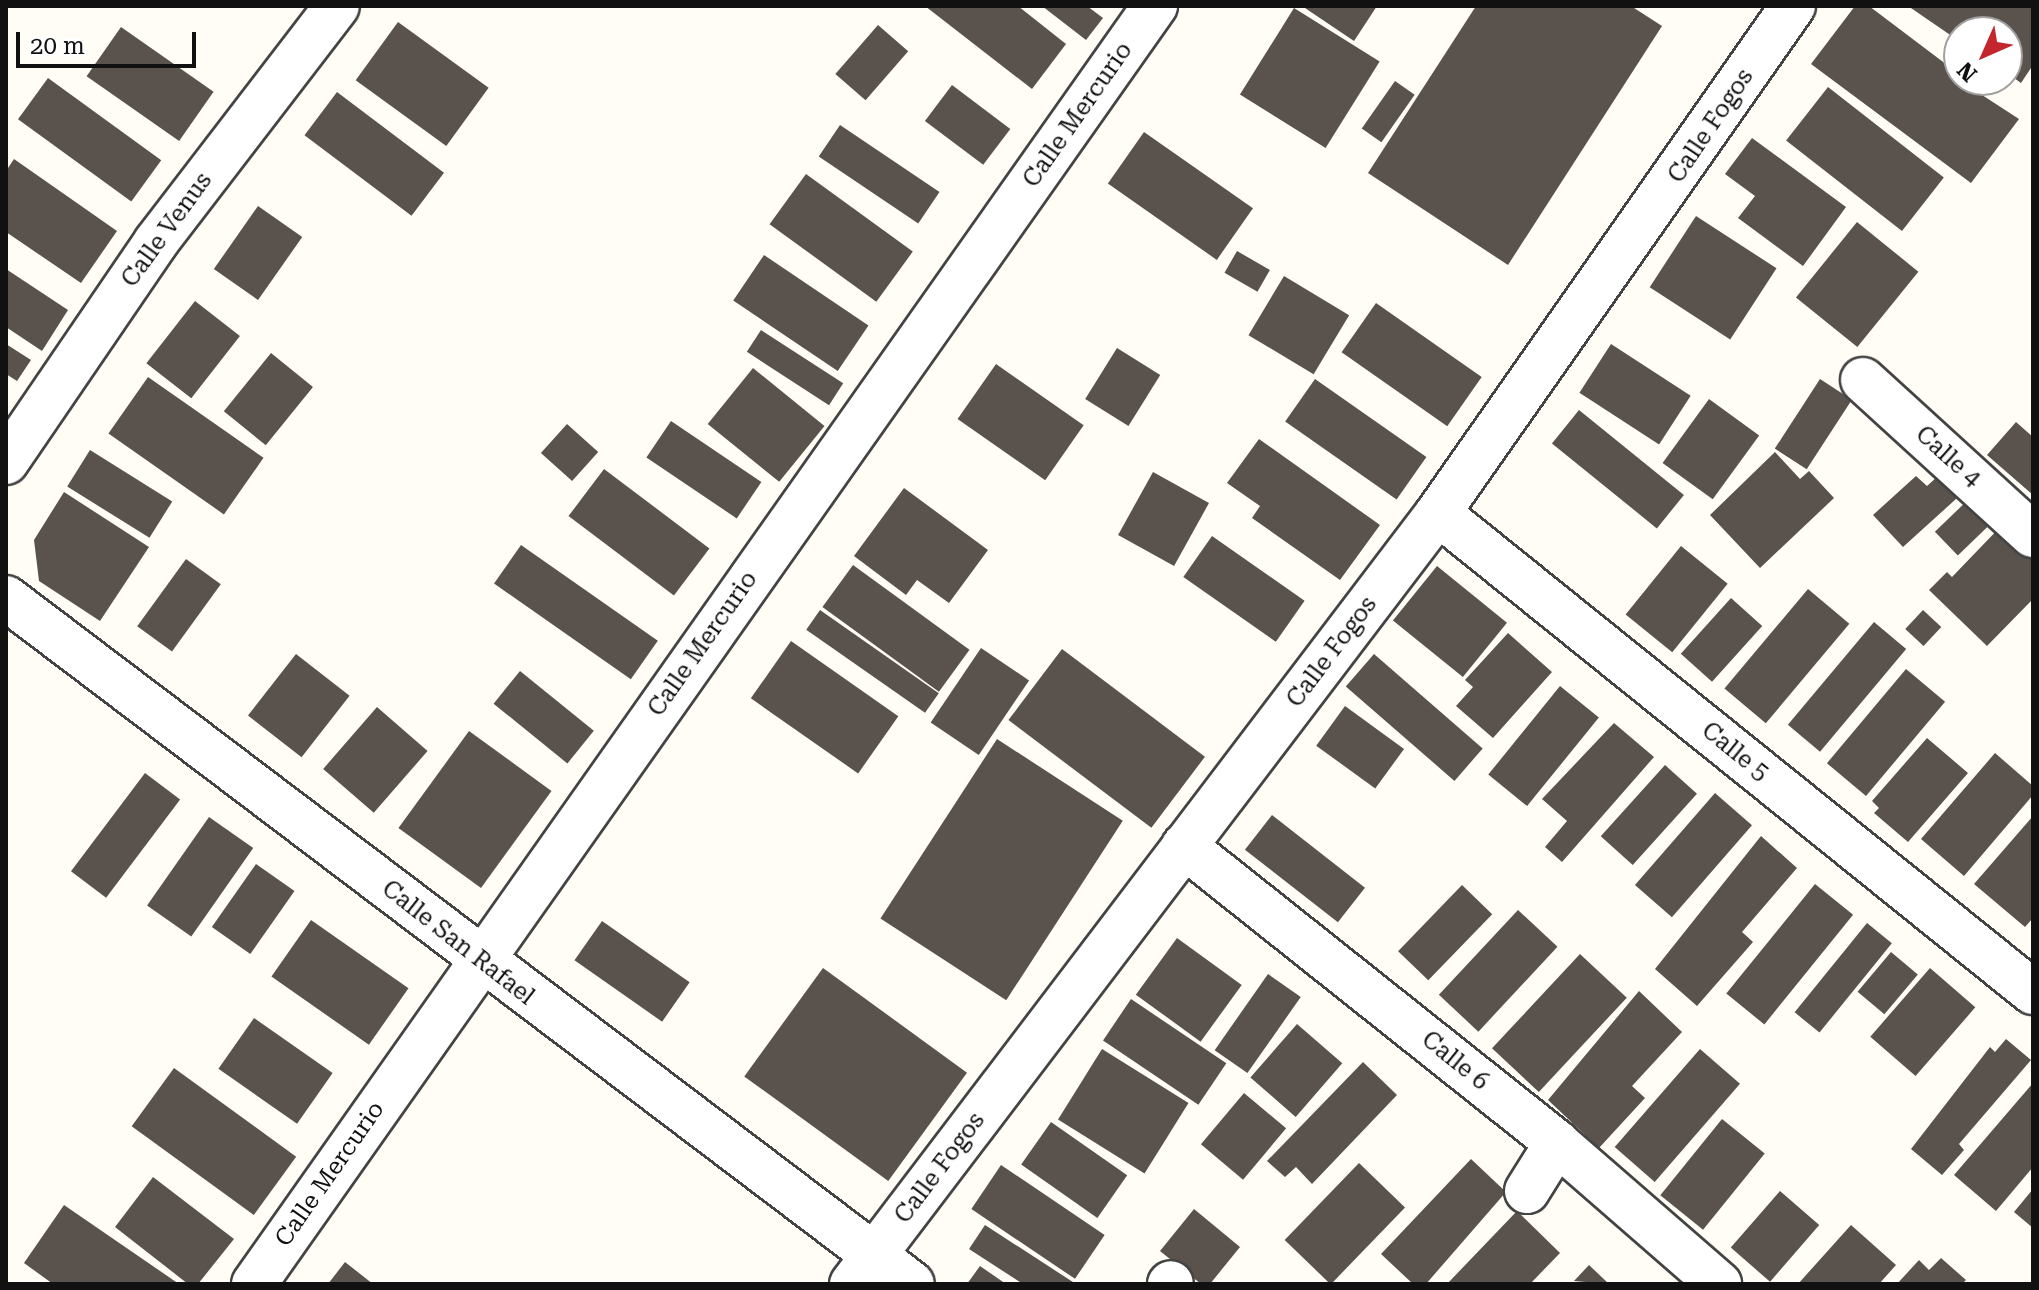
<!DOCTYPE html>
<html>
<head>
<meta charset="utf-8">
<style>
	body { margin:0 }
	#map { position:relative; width:2039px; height:1290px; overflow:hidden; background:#fffdf5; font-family:"Roboto Serif",serif }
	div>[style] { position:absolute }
	.building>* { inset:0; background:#5a524d; transform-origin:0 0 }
	.roads { filter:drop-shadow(2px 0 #444) drop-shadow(-2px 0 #444) drop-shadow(0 2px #444) drop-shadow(0 -2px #444) }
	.street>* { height:44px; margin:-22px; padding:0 22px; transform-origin:22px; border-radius:22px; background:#fff }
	span { translate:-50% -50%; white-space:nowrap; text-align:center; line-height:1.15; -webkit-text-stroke:8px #fff; paint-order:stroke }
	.street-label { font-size:24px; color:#111 }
	.frame { position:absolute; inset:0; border:8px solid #111; pointer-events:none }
	.north { position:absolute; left:1943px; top:16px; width:80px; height:80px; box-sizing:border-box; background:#fff; border:2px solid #a0a0a0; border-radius:50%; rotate:225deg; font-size:22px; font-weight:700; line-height:32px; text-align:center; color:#111 }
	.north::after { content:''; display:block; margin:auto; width:28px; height:36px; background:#c4262e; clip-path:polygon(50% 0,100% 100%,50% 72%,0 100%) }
	.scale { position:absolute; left:16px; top:32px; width:180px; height:36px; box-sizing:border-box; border:4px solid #111; border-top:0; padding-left:10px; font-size:24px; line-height:28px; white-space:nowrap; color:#111; -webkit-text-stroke:6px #fff; paint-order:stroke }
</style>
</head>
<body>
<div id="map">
	<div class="building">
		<div style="clip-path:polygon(925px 6px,1018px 6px,1066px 44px,1032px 89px)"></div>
		<div style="clip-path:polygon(1042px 6px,1087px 6px,1103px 18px,1086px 40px)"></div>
		<div style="clip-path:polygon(1302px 6px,1377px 6px,1354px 41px)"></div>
		<div style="clip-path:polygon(1476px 6px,1631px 6px,1662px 26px,1508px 265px,1368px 173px)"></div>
		<div style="clip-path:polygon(1855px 6px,1869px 6px,1959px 74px,1959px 80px,2019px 119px,1971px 183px,1811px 64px)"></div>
		<div style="clip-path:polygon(1908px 6px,2033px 6px,2033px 65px,2021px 83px,2007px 73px,2007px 32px,1959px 32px,1959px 41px)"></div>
		<div style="left:1294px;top:8px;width:101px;height:102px;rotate:32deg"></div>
		<div style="left:398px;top:22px;width:112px;height:72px;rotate:36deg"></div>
		<div style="left:878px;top:25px;width:40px;height:65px;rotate:41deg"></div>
		<div style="left:121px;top:27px;width:113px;height:60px;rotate:35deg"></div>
		<div style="left:48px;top:78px;width:140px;height:51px;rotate:36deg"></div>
		<div style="left:1395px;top:81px;width:24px;height:58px;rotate:35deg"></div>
		<div style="left:952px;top:85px;width:73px;height:45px;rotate:37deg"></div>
		<div style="left:1828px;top:87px;width:147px;height:68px;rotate:38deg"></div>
		<div style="left:337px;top:92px;width:134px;height:54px;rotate:37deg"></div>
		<div style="left:840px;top:125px;width:120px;height:38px;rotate:34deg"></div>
		<div style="left:1144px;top:132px;width:133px;height:63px;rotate:35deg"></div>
		<div style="clip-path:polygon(1752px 138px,1846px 207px,1803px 266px,1738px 218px,1755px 196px,1725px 174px)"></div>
		<div style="clip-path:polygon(14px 159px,117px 231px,81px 283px,6px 232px,6px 171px)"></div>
		<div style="left:806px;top:174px;width:132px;height:62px;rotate:36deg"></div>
		<div style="left:258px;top:206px;width:54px;height:77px;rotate:35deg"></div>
		<div style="left:1696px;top:216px;width:96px;height:85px;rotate:33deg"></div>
		<div style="left:1857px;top:222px;width:79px;height:97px;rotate:39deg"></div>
		<div style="left:1237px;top:251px;width:38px;height:25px;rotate:30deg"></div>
		<div style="left:764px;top:255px;width:126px;height:55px;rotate:34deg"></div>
		<div style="clip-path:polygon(6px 269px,68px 310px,42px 351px,6px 327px)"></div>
		<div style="left:1284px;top:276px;width:76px;height:69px;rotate:31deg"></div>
		<div style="left:195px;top:301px;width:57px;height:79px;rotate:38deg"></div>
		<div style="left:1376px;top:303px;width:129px;height:60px;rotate:35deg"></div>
		<div style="left:761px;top:330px;width:98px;height:26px;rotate:33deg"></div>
		<div style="clip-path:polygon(6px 344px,31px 360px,17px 381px,6px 374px)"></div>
		<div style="left:1611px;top:344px;width:95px;height:58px;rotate:33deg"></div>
		<div style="left:1117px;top:348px;width:51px;height:60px;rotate:32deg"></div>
		<div style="left:271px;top:353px;width:54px;height:75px;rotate:39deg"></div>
		<div style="left:996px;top:364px;width:107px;height:67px;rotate:35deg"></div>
		<div style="left:753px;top:368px;width:92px;height:72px;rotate:39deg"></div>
		<div style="left:148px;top:377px;width:141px;height:69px;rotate:35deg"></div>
		<div style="left:1315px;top:379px;width:136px;height:52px;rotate:35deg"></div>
		<div style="left:1820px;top:379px;width:38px;height:83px;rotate:33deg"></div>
		<div style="left:1709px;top:399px;width:62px;height:79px;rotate:36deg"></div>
		<div style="left:1579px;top:410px;width:135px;height:43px;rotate:39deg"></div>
		<div style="left:671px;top:421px;width:109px;height:44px;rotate:34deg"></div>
		<div style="clip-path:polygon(2016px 422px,2033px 437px,2033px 495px,1987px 455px)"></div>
		<div style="left:567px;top:424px;width:42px;height:39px;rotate:42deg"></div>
		<div style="clip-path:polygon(1259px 439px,1380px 525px,1340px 580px,1252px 518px,1260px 506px,1227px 483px)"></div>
		<div style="left:90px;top:450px;width:97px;height:43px;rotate:32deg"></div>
		<div style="clip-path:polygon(1775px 452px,1800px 479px,1809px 471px,1834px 498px,1760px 568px,1710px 515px)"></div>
		<div style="clip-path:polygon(1947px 468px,1967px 489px,1903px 547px,1873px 515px,1916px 476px,1927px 486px)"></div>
		<div style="left:604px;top:469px;width:132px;height:59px;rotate:37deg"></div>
		<div style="left:1153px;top:472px;width:64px;height:72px;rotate:29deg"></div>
		<div style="clip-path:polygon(904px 488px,988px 550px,949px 603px,917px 580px,906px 595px,854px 556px)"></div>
		<div style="clip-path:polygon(64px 492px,149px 547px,100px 621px,39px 581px,34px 540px)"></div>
		<div style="left:1973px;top:495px;width:33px;height:53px;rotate:46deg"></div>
		<div style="clip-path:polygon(2004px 523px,2033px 552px,2033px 599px,1987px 646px,1929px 590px,1947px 572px,1952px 577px)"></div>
		<div style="left:1212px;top:536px;width:113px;height:50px;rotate:35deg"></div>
		<div style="left:521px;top:545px;width:167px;height:47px;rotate:35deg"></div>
		<div style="left:1681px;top:546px;width:60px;height:88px;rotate:39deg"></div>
		<div style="left:186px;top:559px;width:43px;height:83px;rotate:36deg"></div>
		<div style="left:853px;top:565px;width:144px;height:52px;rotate:36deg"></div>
		<div style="left:1437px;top:566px;width:90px;height:70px;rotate:39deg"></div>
		<div style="left:1808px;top:589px;width:54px;height:130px;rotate:40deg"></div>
		<div style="left:1731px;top:598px;width:42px;height:75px;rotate:42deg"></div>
		<div style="left:820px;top:610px;width:145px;height:24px;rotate:35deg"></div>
		<div style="left:1923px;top:610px;width:25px;height:26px;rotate:43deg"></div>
		<div style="left:1874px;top:622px;width:42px;height:134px;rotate:40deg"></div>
		<div style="clip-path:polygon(1508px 633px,1552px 672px,1493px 738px,1456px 706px,1473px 687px,1465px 680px)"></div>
		<div style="left:791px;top:641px;width:131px;height:70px;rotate:35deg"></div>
		<div style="left:981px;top:648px;width:58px;height:90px;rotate:34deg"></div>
		<div style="left:1062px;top:649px;width:179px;height:89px;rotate:37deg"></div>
		<div style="left:296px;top:654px;width:68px;height:78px;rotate:38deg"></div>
		<div style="left:1374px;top:654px;width:144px;height:43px;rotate:41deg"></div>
		<div style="left:1906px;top:669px;width:51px;height:123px;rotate:40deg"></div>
		<div style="left:520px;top:671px;width:95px;height:42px;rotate:39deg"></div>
		<div style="left:1560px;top:686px;width:50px;height:114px;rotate:39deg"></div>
		<div style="left:1345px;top:706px;width:73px;height:49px;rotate:36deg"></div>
		<div style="left:377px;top:707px;width:67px;height:82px;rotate:41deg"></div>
		<div style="clip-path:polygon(1614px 723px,1654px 757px,1562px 862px,1545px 847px,1567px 821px,1542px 799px)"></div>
		<div style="left:469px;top:731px;width:102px;height:120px;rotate:36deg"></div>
		<div style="clip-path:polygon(1927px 738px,1968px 773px,1908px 842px,1874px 813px,1879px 808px,1872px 801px)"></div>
		<div style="left:997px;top:739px;width:150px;height:214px;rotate:33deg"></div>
		<div style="clip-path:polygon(1995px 753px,2033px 786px,2033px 795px,1964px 876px,1921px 839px)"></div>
		<div style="left:1665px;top:765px;width:43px;height:96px;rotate:42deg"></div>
		<div style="left:145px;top:773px;width:44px;height:123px;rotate:37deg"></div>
		<div style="left:1715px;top:793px;width:49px;height:122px;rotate:41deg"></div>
		<div style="left:1272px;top:815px;width:118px;height:44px;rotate:38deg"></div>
		<div style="clip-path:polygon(2033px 816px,2033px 918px,2025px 927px,1974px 884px)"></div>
		<div style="left:209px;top:817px;width:54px;height:108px;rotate:35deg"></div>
		<div style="clip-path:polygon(1761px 836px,1797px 868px,1742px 932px,1753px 942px,1697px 1006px,1655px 969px)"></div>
		<div style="left:256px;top:864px;width:47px;height:77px;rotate:35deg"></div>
		<div style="left:1815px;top:884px;width:49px;height:141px;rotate:39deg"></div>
		<div style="left:1462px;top:885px;width:42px;height:92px;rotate:44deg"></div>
		<div style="left:1518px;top:910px;width:54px;height:116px;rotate:43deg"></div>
		<div style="left:311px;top:920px;width:119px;height:69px;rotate:35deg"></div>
		<div style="left:602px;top:921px;width:107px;height:48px;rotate:35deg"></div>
		<div style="left:1867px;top:923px;width:32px;height:115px;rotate:39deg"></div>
		<div style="left:1177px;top:938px;width:80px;height:70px;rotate:36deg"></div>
		<div style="left:1891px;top:952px;width:35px;height:52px;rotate:40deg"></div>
		<div style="left:1580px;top:954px;width:64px;height:129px;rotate:43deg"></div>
		<div style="left:823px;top:968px;width:178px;height:134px;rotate:36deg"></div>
		<div style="left:1930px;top:968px;width:60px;height:91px;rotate:41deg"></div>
		<div style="left:1268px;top:974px;width:40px;height:93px;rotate:35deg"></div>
		<div style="clip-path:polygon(1639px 991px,1682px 1032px,1632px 1086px,1645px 1098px,1599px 1148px,1548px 1100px)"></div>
		<div style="left:1131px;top:999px;width:115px;height:50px;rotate:34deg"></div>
		<div style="left:254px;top:1018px;width:96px;height:62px;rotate:35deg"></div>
		<div style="left:1297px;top:1024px;width:60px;height:71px;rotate:41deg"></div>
		<div style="clip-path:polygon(2006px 1039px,2031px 1060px,1959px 1144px,1964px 1150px,1942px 1175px,1911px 1149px,1990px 1047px,1995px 1052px)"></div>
		<div style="left:1102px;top:1049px;width:102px;height:83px;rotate:32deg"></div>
		<div style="left:1700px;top:1049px;width:53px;height:130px;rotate:41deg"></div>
		<div style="clip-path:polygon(1363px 1062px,1397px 1095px,1312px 1184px,1296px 1167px,1285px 1177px,1267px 1161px)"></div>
		<div style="left:174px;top:1068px;width:151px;height:72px;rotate:36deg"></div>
		<div style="clip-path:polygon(2033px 1083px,2033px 1167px,1996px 1211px,1954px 1175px)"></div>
		<div style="left:1244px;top:1093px;width:55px;height:67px;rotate:40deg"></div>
		<div style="left:1722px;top:1119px;width:55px;height:98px;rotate:39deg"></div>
		<div style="left:1051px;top:1122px;width:93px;height:52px;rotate:35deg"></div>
		<div style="clip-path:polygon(1471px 1159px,1506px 1192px,1426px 1284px,1413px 1284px,1381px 1254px)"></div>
		<div style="left:1359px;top:1163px;width:64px;height:107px;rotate:44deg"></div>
		<div style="left:1001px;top:1165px;width:125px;height:53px;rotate:34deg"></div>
		<div style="clip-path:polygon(153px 1177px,234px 1239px,198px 1284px,188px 1284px,115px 1227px)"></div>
		<div style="clip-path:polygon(2033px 1189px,2033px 1228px,2014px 1212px)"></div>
		<div style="left:1780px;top:1191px;width:52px;height:75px;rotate:41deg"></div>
		<div style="clip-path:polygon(64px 1205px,179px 1284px,53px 1284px,24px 1263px)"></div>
		<div style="clip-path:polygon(1194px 1209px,1240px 1247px,1210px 1284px,1201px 1284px,1160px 1251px)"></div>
		<div style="clip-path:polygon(1517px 1211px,1560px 1253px,1530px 1284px,1447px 1284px)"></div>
		<div style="clip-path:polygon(985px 1225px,1076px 1284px,1023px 1284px,969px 1249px)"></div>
		<div style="clip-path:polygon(1851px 1225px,1896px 1265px,1879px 1284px,1798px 1284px)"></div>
		<div style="clip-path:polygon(1941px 1258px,1966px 1280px,1962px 1284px,1897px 1284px,1919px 1260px,1929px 1270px)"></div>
		<div style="clip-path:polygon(345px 1262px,373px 1284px,328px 1284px)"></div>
		<div style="clip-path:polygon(1589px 1265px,1609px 1284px,1574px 1281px)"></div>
		<div style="clip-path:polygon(980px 1266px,1006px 1284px,967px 1284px)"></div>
	</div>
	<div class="roads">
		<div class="street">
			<div style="left:1863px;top:380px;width:230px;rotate:42.4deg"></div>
			<div style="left:6px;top:462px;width:266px;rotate:-55.7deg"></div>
			<div style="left:156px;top:242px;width:297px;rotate:-52.5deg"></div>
			<div style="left:1438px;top:513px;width:764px;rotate:38.84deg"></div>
			<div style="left:6px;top:598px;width:1136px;rotate:37.13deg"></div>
			<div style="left:1184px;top:846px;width:477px;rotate:38.5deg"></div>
			<div style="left:1557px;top:1143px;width:215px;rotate:41deg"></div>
			<div style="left:1527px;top:1191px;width:57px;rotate:-58deg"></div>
			<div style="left:254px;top:1284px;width:1564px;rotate:-54.82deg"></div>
			<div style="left:852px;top:1284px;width:968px;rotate:-52.76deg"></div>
			<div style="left:1438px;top:513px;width:619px;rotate:-55deg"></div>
			<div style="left:1170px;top:1284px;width:1px;rotate:-45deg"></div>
		</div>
	</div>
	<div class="street-label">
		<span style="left:1078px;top:115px;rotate:-55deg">Calle Mercurio</span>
		<span style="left:1711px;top:126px;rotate:-56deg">Calle Fogos</span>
		<span style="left:167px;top:230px;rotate:-54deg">Calle Venus</span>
		<span style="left:1948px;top:457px;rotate:42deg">Calle 4</span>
		<span style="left:703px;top:644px;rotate:-55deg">Calle Mercurio</span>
		<span style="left:1332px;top:652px;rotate:-53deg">Calle Fogos</span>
		<span style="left:1735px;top:752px;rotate:39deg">Calle 5</span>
		<span style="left:458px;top:943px;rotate:38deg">Calle San Rafael</span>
		<span style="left:1455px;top:1061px;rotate:39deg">Calle 6</span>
		<span style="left:940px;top:1168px;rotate:-53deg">Calle Fogos</span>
		<span style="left:330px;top:1174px;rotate:-55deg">Calle Mercurio</span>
	</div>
	<div class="frame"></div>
	<div class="north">N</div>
	<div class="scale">20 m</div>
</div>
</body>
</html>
